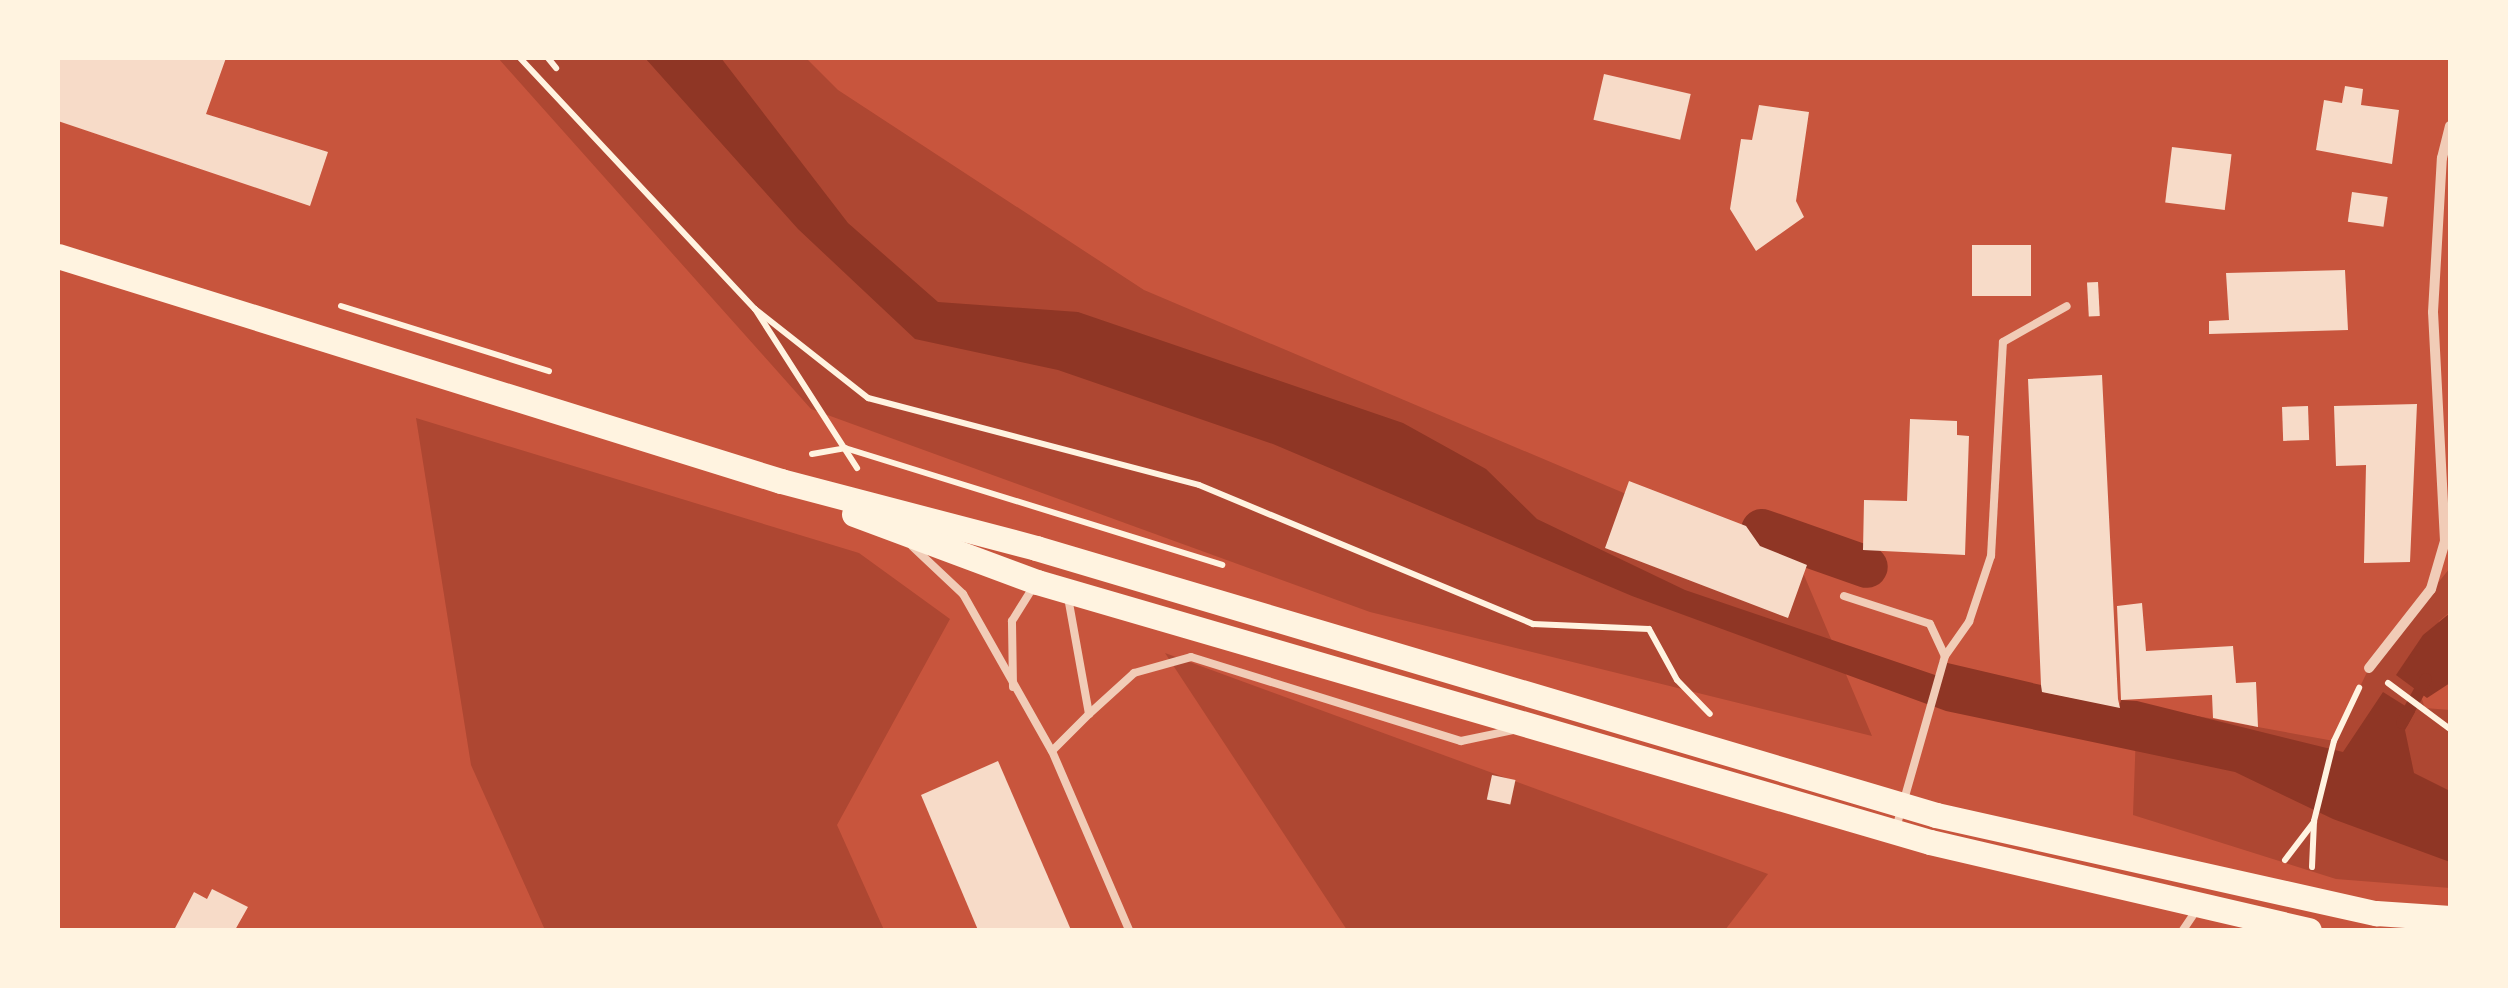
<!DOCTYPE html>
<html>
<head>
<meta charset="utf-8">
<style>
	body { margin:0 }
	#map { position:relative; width:2508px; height:988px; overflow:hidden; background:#c8553d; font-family:"PT Sans Narrow",sans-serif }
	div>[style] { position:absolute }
	.green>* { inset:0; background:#ae4732 }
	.water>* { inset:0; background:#8f3625 }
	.stream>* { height:12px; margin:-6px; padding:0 6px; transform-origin:6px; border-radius:6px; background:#8f3625 }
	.canal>* { height:42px; margin:-21px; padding:0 21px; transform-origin:21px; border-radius:21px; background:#8f3625 }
	.building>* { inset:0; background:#f7dbc8; transform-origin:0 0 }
	.path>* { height:6px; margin:-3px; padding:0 3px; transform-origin:3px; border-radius:3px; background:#fff3e0 }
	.service>* { height:8px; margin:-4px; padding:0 4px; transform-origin:4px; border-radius:4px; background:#f1ccb7 }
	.minor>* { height:10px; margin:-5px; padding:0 5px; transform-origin:5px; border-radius:5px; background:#f1ccb7 }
	.primary>* { height:25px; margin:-12.5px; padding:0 12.5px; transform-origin:12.5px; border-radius:12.5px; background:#fff3e0 }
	span { translate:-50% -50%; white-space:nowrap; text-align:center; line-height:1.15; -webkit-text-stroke:10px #fff3e0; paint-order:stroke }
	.frame { position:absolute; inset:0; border:60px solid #fff3e0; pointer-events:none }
</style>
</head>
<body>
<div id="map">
	<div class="green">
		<div style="clip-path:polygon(498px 58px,806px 58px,838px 90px,1144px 290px,1801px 568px,1872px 736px,1370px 612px,811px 409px)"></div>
		<div style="clip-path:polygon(416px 418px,859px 553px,950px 619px,837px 825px,884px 930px,545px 930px,471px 765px)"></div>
		<div style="clip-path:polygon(2450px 568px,2450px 612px,2439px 621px,2419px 691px,2425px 708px,2450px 710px,2450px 888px,2336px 879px,2133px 815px,2137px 705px,2334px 741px,2369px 668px)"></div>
		<div style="clip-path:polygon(1165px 653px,1768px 874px,1725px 930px,1347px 930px)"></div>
	</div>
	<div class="water">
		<div style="clip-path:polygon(645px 58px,721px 58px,848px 223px,938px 302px,1078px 312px,1403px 423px,1486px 469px,1537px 519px,1685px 590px,1938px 676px,1939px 661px,2041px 685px,2043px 692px,2119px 707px,2121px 700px,2137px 701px,2343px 752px,2383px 692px,2415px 712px,2405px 730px,2414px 773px,2450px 791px,2450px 862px,2333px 819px,2235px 772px,1946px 711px,1632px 596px,1273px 444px,1058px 370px,915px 339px,798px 229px)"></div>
		<div style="clip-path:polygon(2450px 613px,2450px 683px,2427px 698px,2396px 675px,2423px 635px)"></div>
	</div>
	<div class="stream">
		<div style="left:2402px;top:723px;width:50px;rotate:-61.4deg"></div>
	</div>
	<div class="canal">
		<div style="left:1762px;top:530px;width:111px;rotate:19.4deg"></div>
	</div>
	<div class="building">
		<div style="clip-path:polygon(58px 58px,226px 58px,206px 114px,328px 152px,310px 206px,58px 121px)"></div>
		<div style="left:1604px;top:74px;width:89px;height:47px;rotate:13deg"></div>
		<div style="clip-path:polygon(2345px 86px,2363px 89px,2361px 105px,2399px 110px,2392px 164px,2316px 150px,2324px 100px,2342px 103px)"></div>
		<div style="clip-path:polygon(1759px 105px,1809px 112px,1796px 201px,1804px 217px,1756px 251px,1730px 209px,1741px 139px,1752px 140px)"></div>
		<div style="left:2172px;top:147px;width:60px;height:56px;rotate:7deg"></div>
		<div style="left:2352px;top:192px;width:36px;height:30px;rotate:8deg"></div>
		<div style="left:2031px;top:245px;width:51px;height:59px;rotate:90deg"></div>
		<div style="clip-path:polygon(2345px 270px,2348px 330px,2209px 334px,2209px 321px,2229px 320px,2226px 273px)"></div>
		<div style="left:2098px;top:282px;width:34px;height:11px;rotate:87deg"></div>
		<div style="clip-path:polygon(2102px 375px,2118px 699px,2120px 708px,2042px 692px,2041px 685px,2028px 379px)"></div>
		<div style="clip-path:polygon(2417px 404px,2410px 562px,2364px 563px,2366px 465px,2336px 466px,2334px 406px)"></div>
		<div style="left:2308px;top:406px;width:34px;height:26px;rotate:88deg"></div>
		<div style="clip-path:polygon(1910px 419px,1957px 421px,1957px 435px,1969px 436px,1965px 555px,1863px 550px,1864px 500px,1907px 501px)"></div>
		<div style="clip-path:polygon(1629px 481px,1746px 526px,1760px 546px,1807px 565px,1788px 618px,1605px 548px)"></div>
		<div style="clip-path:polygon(2142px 603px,2146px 651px,2233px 646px,2236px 683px,2256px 682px,2258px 727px,2213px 718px,2212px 695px,2121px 700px,2117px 606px)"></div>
		<div style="clip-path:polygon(998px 761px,1071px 930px,978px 930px,921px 795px)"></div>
		<div style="left:1492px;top:775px;width:24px;height:25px;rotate:12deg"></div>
		<div style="clip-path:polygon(212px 889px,248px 907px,235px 930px,174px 930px,194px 892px,207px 899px)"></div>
	</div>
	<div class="path">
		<div style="left:520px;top:58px;width:344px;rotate:46.9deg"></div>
		<div style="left:755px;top:309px;width:189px;rotate:57.3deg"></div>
		<div style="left:548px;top:58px;width:13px;rotate:51deg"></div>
		<div style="left:341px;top:306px;width:218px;rotate:17.4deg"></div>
		<div style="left:755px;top:309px;width:144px;rotate:38.2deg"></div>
		<div style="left:868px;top:398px;width:342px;rotate:14.7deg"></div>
		<div style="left:1199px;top:485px;width:362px;rotate:22.6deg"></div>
		<div style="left:1533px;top:624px;width:116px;rotate:2.5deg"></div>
		<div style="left:1649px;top:629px;width:58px;rotate:61.2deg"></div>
		<div style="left:1677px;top:680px;width:47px;rotate:45.9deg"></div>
		<div style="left:812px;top:454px;width:34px;rotate:-10deg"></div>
		<div style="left:845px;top:448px;width:395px;rotate:17.2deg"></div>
		<div style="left:2388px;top:683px;width:77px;rotate:36.6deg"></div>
		<div style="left:2285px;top:860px;width:48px;rotate:-52.7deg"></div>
		<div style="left:2312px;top:867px;width:46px;rotate:-87.5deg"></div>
		<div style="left:2314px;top:821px;width:82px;rotate:-76deg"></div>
		<div style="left:2334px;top:741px;width:59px;rotate:-64.7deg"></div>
	</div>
	<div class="service">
		<div style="left:912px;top:546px;width:70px;rotate:43.3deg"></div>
		<div style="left:963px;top:594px;width:180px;rotate:60.5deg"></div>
		<div style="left:1052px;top:751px;width:195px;rotate:66.7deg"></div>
		<div style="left:1844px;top:596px;width:90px;rotate:18deg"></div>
		<div style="left:1930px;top:624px;width:35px;rotate:65deg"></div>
		<div style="left:1013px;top:687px;width:66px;rotate:-90.9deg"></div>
		<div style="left:1012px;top:621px;width:40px;rotate:-58deg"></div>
		<div style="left:1089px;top:714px;width:61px;rotate:-42.3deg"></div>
		<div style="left:1134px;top:673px;width:59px;rotate:-15.7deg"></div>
		<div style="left:1191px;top:657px;width:283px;rotate:17.3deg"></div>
		<div style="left:1461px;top:741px;width:53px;rotate:-11.9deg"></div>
		<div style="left:1052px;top:751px;width:52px;rotate:-45deg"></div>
		<div style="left:1089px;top:714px;width:119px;rotate:-100.2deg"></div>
		<div style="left:1896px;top:828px;width:179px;rotate:-74.1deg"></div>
		<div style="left:1945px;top:656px;width:42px;rotate:-54.8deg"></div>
		<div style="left:1969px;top:622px;width:70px;rotate:-71.6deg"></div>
		<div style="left:1991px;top:556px;width:214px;rotate:-86.8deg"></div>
		<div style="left:2003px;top:342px;width:73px;rotate:-29.4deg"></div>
		<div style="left:2183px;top:930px;width:25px;rotate:-56deg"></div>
	</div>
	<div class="minor">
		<div style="left:2369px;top:668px;width:100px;rotate:-51.9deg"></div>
		<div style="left:2431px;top:589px;width:50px;rotate:-73.7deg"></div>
		<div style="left:2445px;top:541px;width:229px;rotate:-93deg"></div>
		<div style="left:2433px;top:312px;width:154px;rotate:-86.7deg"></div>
		<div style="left:2442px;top:158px;width:33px;rotate:-76deg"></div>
	</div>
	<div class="primary">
		<div style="left:58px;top:256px;width:757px;rotate:17.29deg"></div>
		<div style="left:781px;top:481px;width:264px;rotate:14.7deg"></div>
		<div style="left:1036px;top:548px;width:939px;rotate:16.52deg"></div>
		<div style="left:1936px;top:815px;width:451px;rotate:12.6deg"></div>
		<div style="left:2376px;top:913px;width:74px;rotate:3.9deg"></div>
		<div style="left:854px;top:514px;width:195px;rotate:20.4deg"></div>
		<div style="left:1037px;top:582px;width:930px;rotate:16.23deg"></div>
		<div style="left:1930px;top:842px;width:389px;rotate:13.1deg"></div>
	</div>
	<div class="frame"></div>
</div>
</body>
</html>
